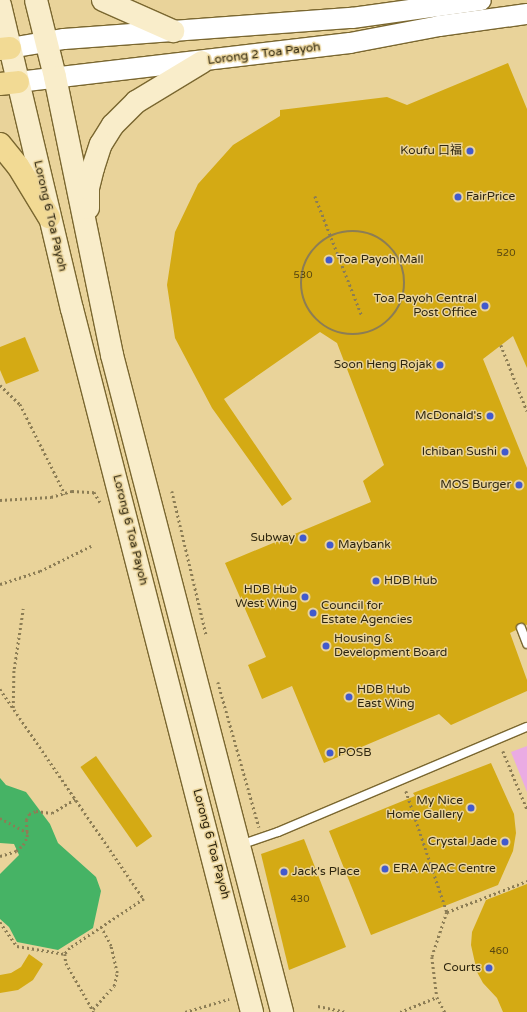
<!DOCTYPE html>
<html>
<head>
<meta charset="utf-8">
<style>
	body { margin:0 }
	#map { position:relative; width:527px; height:1012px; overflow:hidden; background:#e9d39a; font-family:"Varela Round","Noto Sans SC",sans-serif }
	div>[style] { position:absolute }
	.green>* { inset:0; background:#eaabe3 }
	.water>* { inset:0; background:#46b365 }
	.building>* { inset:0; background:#d4aa14; transform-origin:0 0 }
	.path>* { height:2.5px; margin-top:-1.25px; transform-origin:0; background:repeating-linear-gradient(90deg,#8c7d55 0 2px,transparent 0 5px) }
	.path>.ring { margin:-1.25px; padding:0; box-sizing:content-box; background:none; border:2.5px solid #8c7d55; border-radius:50% }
	.roads { filter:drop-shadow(1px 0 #7a6730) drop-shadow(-1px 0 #7a6730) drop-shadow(0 1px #7a6730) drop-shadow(0 -1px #7a6730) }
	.service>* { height:8px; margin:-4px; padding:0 4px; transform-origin:4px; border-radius:4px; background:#fff }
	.tertiary>* { height:20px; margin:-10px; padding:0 10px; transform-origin:10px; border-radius:10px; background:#fff }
	.secondary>* { height:22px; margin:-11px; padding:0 11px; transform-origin:11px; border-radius:11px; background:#f9edca }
	.primary>* { height:22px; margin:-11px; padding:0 11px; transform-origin:11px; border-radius:11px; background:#f2da94 }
	.dots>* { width:11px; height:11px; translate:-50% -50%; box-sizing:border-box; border:2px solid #e9d39a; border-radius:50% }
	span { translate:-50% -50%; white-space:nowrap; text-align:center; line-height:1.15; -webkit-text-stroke:3px #e9d39a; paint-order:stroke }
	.number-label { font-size:10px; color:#574610 }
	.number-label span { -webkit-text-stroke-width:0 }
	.street-label { font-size:12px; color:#2d250e }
	.poi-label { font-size:12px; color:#2d250e }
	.right { translate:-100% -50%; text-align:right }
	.left { translate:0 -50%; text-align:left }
</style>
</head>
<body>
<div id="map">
	<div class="green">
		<div style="clip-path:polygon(527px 746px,527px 792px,511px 752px)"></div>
	</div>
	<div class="water">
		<div style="clip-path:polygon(0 778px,6px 785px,26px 792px,50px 824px,58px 843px,96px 877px,101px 891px,93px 928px,58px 950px,17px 942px,9px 927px,0 919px,0 874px,19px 855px,14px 844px,0 843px)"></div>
	</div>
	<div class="building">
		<div style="clip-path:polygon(508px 63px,527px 109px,527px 368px,513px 336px,483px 359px,527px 468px,527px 625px,519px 623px,516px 630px,510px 633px,527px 680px,527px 691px,451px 725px,439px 714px,324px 763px,292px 686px,262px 699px,248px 665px,266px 657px,225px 563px,371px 502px,363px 481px,384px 465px,337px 343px,320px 332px,224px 399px,292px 499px,282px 506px,212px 408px,175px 338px,167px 285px,175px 232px,198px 184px,233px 145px,280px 116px,280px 110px,387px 97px,407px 105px)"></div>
		<div style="clip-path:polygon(25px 337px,39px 371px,6px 384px,0 370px,0 347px)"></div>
		<div style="left:96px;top:756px;width:98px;height:19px;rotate:55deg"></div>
		<div style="clip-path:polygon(491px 763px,514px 814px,516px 833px,513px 851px,498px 885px,371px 935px,329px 831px,415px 796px,413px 793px)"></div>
		<div style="clip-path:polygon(304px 839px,346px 947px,289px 970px,261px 854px)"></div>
		<div style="clip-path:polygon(527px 884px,527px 1012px,503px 1012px,497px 998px,483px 983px,477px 972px,471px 945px,472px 932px,486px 900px)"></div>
		<div style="clip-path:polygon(29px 954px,43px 964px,33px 980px,18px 990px,0 993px,0 975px,11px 973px,21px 967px)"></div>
	</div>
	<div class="path">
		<div style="left:315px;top:196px;width:129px;rotate:68.6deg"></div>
		<div class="ring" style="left:301px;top:231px;width:101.5px;height:101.5px"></div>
		<div style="left:501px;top:345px;width:71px;rotate:68.5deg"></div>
		<div style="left:0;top:385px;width:28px;rotate:44deg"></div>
		<div style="left:20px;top:404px;width:101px;rotate:63.4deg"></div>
		<div style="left:172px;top:491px;width:147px;rotate:76.6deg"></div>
		<div style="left:0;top:500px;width:51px;rotate:-3.4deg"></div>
		<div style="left:51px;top:497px;width:22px;rotate:-16deg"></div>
		<div style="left:72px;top:491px;width:22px;rotate:3deg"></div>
		<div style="left:94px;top:492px;width:12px;rotate:59deg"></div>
		<div style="left:0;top:584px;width:42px;rotate:-18deg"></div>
		<div style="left:40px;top:571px;width:57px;rotate:-26.1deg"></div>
		<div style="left:218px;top:682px;width:151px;rotate:74.2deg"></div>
		<div style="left:0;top:689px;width:255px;rotate:55.6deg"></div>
		<div style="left:144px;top:899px;width:89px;rotate:146.5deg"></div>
		<div style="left:70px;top:948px;width:8px;rotate:130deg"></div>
		<div style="left:65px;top:954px;width:9px;rotate:84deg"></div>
		<div style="left:66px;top:963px;width:56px;rotate:60.3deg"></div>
		<div style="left:13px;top:708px;width:39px;rotate:-89deg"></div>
		<div style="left:14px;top:669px;width:61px;rotate:-81.5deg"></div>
		<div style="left:503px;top:751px;width:63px;rotate:67.5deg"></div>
		<div style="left:406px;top:791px;width:128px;rotate:71.3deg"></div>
		<div style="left:447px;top:912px;width:47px;rotate:108.4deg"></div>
		<div style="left:432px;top:957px;width:40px;rotate:82.9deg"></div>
		<div style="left:437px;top:997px;width:17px;rotate:62deg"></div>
		<div style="left:0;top:818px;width:32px;rotate:28deg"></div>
		<div style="left:0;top:856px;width:17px;rotate:-17deg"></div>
		<div style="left:16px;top:851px;width:9px;rotate:-41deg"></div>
		<div style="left:23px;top:845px;width:9px;rotate:-63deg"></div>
		<div style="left:27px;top:837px;width:17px;rotate:-93deg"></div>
		<div style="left:26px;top:820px;width:7px;rotate:-63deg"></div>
		<div style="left:29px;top:814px;width:8px;rotate:-23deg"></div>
		<div style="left:36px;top:811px;width:16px;rotate:7deg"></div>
		<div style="left:52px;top:813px;width:27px;rotate:-31deg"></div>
		<div style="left:447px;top:912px;width:86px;rotate:-21.2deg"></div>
		<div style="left:0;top:922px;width:29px;rotate:55deg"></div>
		<div style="left:17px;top:946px;width:49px;rotate:9.5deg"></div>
		<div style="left:318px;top:1006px;width:30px;rotate:12deg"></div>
		<div style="left:93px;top:1009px;width:31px;rotate:-48deg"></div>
		<div style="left:114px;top:986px;width:13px;rotate:-77deg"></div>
		<div style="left:117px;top:973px;width:28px;rotate:-103deg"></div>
		<div style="left:111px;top:946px;width:21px;rotate:-118deg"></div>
		<div style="left:185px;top:1012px;width:46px;rotate:-16.5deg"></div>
		<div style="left:400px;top:1012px;width:40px;rotate:-22deg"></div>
	</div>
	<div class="roads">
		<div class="service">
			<div style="left:521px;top:628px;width:17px;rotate:69deg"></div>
			<div style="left:240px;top:845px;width:40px;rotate:-18.9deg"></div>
			<div style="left:278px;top:832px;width:270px;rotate:-22.9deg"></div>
		</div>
		<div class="tertiary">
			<div style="left:10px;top:48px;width:55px;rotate:-9.5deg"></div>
			<div style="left:64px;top:39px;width:289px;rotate:-4.2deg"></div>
			<div style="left:352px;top:18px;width:130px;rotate:-7.9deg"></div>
			<div style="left:18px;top:82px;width:334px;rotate:-6.7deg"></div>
			<div style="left:350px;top:43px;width:91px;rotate:-10.8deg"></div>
			<div style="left:439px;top:26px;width:89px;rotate:-7.8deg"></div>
		</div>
		<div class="secondary">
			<div style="left:36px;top:0;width:79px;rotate:76.1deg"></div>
			<div style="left:55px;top:77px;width:284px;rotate:78.4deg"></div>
			<div style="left:112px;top:355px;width:679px;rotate:75.49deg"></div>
			<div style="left:103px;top:0;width:77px;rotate:23.9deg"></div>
			<div style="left:0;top:5px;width:312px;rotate:76.7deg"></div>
			<div style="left:72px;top:309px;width:726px;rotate:75.64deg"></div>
			<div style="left:88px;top:208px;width:20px;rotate:-90deg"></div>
			<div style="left:88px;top:188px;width:21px;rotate:-76deg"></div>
			<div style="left:93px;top:168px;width:25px;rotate:-72deg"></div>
			<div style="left:101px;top:144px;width:22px;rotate:-58deg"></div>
			<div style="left:113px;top:125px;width:33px;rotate:-45deg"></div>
			<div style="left:136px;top:102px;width:77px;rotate:-31.2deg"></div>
		</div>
		<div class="primary">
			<div style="left:0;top:49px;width:10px;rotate:-6deg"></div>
			<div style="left:0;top:84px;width:18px;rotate:-6deg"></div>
			<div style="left:0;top:144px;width:28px;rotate:51deg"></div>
			<div style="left:18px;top:166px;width:60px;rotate:58.7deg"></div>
		</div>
	</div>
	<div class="dots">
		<div style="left:470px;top:151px;background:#425acd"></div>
		<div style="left:458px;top:197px;background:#425acd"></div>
		<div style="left:329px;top:260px;background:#425acd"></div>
		<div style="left:485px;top:306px;background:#425acd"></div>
		<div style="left:440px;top:365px;background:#425acd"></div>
		<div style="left:490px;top:416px;background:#425acd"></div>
		<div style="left:505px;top:452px;background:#425acd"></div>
		<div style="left:519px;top:485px;background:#425acd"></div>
		<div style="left:303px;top:538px;background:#425acd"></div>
		<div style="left:330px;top:545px;background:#425acd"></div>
		<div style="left:376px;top:581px;background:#425acd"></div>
		<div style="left:305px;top:597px;background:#425acd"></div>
		<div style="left:313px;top:613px;background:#425acd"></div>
		<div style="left:326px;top:646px;background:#425acd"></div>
		<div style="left:349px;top:697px;background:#425acd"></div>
		<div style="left:330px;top:753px;background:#425acd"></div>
		<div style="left:471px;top:808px;background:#425acd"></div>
		<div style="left:505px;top:842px;background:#425acd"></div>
		<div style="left:385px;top:869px;background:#425acd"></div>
		<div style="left:284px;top:872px;background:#425acd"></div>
		<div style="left:489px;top:968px;background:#425acd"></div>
	</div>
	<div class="number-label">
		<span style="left:506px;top:254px">520</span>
		<span style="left:303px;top:276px">530</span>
		<span style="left:300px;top:900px">430</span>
		<span style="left:499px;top:952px">460</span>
	</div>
	<div class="street-label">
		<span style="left:264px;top:54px;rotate:-7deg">Lorong 2 Toa Payoh</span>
		<span style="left:50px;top:216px;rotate:77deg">Lorong 6 Toa Payoh</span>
		<span style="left:130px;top:530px;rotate:76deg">Lorong 6 Toa Payoh</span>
		<span style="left:211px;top:844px;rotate:75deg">Lorong 6 Toa Payoh</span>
	</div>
	<div class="poi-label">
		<span class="right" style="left:462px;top:151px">Koufu 口福</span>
		<span class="left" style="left:466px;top:197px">FairPrice</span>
		<span class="left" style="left:337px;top:260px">Toa Payoh Mall</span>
		<span class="right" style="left:477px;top:306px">Toa Payoh Central<br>Post Office</span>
		<span class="right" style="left:432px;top:365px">Soon Heng Rojak</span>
		<span class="right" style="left:482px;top:416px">McDonald's</span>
		<span class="right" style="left:497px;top:452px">Ichiban Sushi</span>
		<span class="right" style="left:511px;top:485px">MOS Burger</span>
		<span class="right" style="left:295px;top:538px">Subway</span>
		<span class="left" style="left:338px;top:545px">Maybank</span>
		<span class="left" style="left:384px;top:581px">HDB Hub</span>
		<span class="right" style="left:297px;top:597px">HDB Hub<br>West Wing</span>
		<span class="left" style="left:321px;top:613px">Council for<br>Estate Agencies</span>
		<span class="left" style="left:334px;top:646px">Housing &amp;<br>Development Board</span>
		<span class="left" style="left:357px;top:697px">HDB Hub<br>East Wing</span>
		<span class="left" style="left:338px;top:753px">POSB</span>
		<span class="right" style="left:463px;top:808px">My Nice<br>Home Gallery</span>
		<span class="right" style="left:497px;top:842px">Crystal Jade</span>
		<span class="left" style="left:393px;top:869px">ERA APAC Centre</span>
		<span class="left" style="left:292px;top:872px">Jack's Place</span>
		<span class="right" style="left:481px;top:968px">Courts</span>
	</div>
</div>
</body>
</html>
